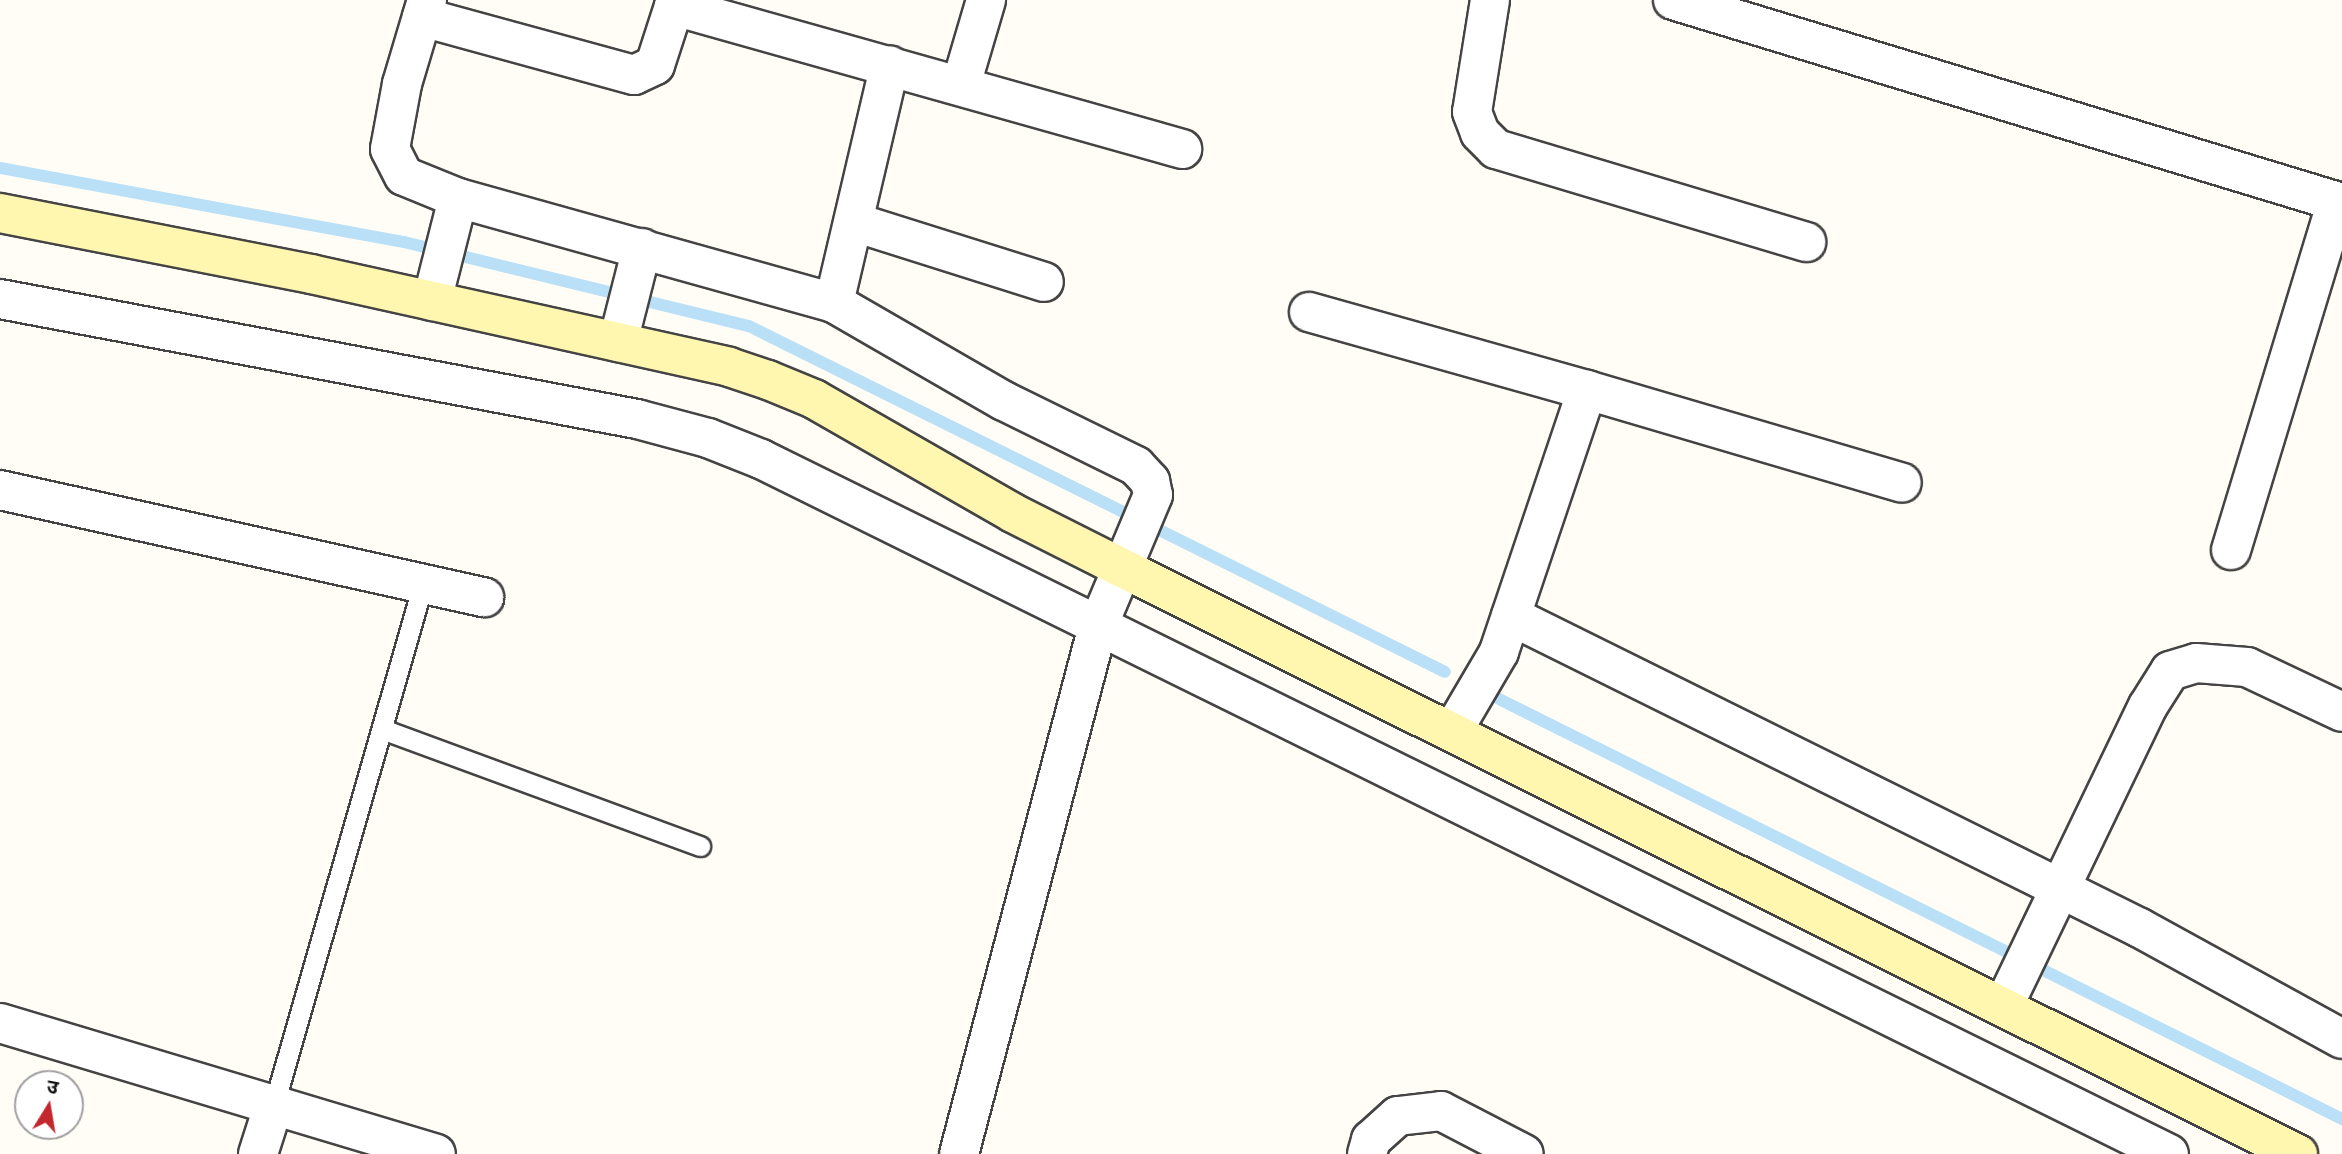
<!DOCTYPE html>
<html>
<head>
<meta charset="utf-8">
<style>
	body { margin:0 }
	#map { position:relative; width:2342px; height:1154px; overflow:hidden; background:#fffdf5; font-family:Lora,"Noto Sans Devanagari",serif }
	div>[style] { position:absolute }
	.stream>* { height:12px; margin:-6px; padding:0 6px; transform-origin:6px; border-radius:6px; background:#b9e0f7 }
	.roads { filter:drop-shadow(2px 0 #444) drop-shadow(-2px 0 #444) drop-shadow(0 2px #444) drop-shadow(0 -2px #444) }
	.lane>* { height:19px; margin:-9.5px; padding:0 9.5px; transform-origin:9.5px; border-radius:9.5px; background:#fff }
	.street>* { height:38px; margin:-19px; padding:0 19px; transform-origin:19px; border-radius:19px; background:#fff }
	.secondary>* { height:38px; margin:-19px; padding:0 19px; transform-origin:19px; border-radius:19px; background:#fff6b0 }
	span { translate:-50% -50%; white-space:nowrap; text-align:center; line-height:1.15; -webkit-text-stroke:7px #fff; paint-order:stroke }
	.north { position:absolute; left:14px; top:1070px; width:70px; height:70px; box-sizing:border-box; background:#fff; border:2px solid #a0a0a0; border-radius:50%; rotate:11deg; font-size:19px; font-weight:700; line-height:28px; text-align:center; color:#111 }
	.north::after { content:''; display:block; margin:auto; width:24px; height:32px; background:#c4262e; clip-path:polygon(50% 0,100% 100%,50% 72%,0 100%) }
</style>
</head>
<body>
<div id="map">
	<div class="stream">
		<div style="left:0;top:168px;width:411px;rotate:10.4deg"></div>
		<div style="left:404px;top:242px;width:355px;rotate:13.7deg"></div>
		<div style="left:749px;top:326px;width:777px;rotate:26.43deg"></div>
		<div style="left:1499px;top:699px;width:942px;rotate:26.48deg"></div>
	</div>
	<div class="roads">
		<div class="lane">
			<div style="left:382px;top:729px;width:339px;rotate:20.2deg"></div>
			<div style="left:274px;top:1104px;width:541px;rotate:-74.01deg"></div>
		</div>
		<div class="street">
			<div style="left:427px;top:0;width:88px;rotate:106.6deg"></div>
			<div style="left:402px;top:84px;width:66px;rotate:100.5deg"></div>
			<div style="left:390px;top:149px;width:30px;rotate:63deg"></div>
			<div style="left:404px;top:176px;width:58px;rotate:22.2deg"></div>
			<div style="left:458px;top:198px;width:390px;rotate:15.6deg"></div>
			<div style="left:834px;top:303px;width:196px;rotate:30deg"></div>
			<div style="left:1004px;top:401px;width:147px;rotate:26.2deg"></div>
			<div style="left:1136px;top:466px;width:21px;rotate:47deg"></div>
			<div style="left:1150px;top:481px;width:14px;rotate:78deg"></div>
			<div style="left:1153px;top:495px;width:142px;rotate:112.8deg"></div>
			<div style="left:1098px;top:626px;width:546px;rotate:104.75deg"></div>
			<div style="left:1490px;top:0;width:113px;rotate:99.1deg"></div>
			<div style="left:1472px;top:112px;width:22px;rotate:69deg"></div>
			<div style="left:1480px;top:133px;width:23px;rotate:45deg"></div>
			<div style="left:1496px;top:149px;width:324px;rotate:16.7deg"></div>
			<div style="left:1673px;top:0;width:699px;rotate:16.88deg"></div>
			<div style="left:674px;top:6px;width:528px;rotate:15.72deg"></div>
			<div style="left:422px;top:17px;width:220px;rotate:15.3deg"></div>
			<div style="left:634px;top:75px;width:23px;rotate:-25deg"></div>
			<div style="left:655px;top:65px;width:68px;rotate:-72.1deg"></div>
			<div style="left:961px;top:85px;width:89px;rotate:-73.6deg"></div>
			<div style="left:854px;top:222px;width:199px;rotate:17.5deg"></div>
			<div style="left:0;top:299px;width:648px;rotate:10.67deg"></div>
			<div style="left:637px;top:419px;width:73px;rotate:15deg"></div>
			<div style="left:708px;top:438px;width:57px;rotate:21.6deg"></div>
			<div style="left:761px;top:459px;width:1570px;rotate:26.27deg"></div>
			<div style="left:432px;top:301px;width:106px;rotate:-75.8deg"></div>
			<div style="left:834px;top:303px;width:244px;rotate:-76.8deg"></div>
			<div style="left:1309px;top:312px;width:289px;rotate:15.7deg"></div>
			<div style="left:1587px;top:390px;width:276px;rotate:108.6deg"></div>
			<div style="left:1499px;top:652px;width:93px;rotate:120.4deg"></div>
			<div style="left:618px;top:342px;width:97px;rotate:-75.7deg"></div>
			<div style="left:1587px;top:390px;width:328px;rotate:16.4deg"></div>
			<div style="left:0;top:490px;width:496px;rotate:12.5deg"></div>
			<div style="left:2231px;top:550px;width:364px;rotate:-73.1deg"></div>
			<div style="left:1511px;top:616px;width:702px;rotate:26.38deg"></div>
			<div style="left:2140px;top:928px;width:230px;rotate:28.8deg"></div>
			<div style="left:2003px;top:1007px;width:334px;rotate:-64.3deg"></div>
			<div style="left:2148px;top:706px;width:41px;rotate:-57.8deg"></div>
			<div style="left:2170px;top:671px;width:27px;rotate:-17deg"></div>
			<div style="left:2196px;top:663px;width:51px;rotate:4.5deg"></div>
			<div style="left:2247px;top:667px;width:105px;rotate:25.3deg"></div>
			<div style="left:0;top:1023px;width:455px;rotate:16.7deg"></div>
			<div style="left:258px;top:1154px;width:52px;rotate:-72.3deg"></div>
			<div style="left:1367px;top:1154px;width:15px;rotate:-74deg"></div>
			<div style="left:1371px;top:1140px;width:36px;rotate:-42deg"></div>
			<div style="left:1398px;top:1116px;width:43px;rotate:-6.6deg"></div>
			<div style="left:1441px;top:1111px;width:93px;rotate:27.4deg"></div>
		</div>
		<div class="secondary">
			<div style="left:0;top:213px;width:317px;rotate:11.1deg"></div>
			<div style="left:311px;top:274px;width:428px;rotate:12.5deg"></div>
			<div style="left:729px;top:367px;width:41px;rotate:18.4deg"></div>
			<div style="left:768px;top:380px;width:50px;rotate:22.4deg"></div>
			<div style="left:814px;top:399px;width:229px;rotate:29.8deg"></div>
			<div style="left:1013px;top:513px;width:122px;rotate:26.8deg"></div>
			<div style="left:1122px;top:568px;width:1314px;rotate:26.49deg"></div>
		</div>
	</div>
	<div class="north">उ</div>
</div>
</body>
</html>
